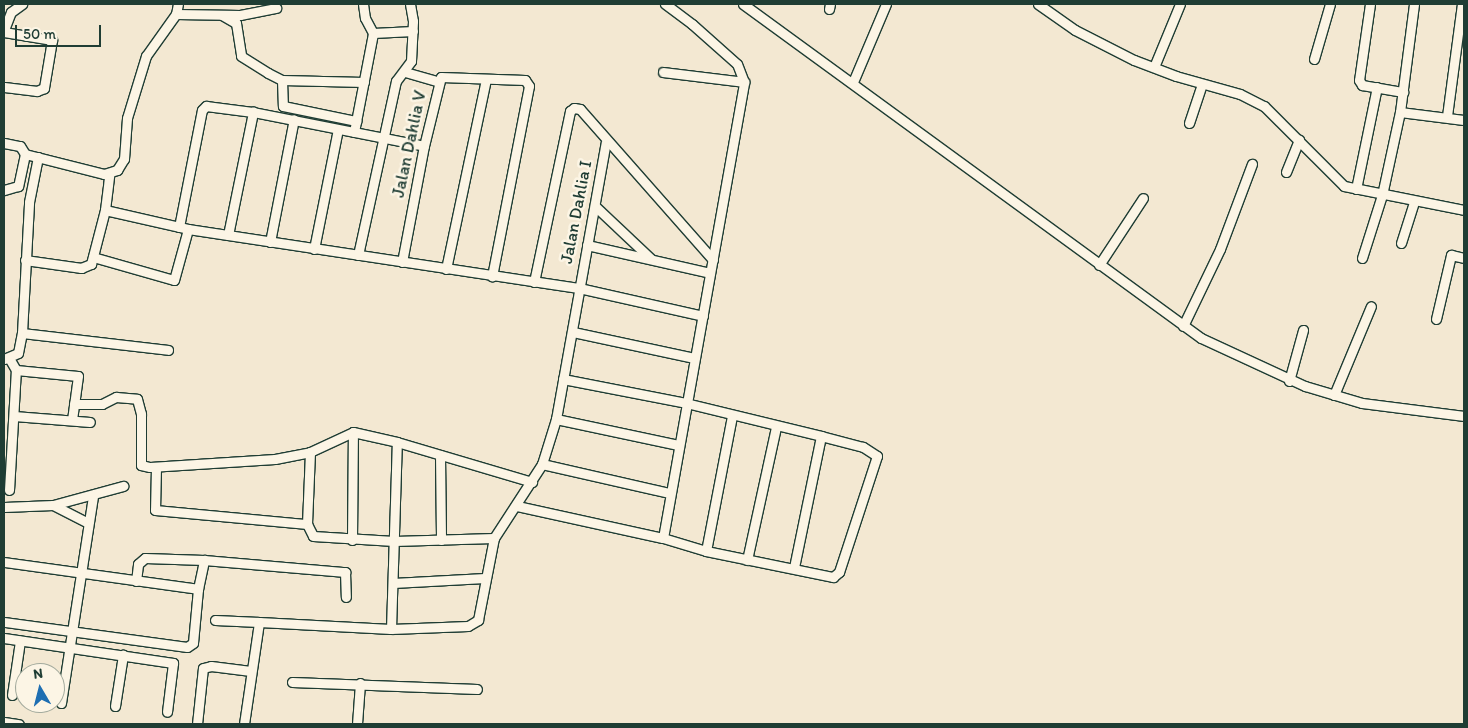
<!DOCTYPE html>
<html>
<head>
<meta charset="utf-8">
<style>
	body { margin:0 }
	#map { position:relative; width:1468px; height:728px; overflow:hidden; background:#f3e8d2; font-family:Itim,sans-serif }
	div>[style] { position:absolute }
	.roads { filter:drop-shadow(1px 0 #1f3d34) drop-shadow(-1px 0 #1f3d34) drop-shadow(0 1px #1f3d34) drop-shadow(0 -1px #1f3d34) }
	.street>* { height:9px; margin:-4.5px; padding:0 4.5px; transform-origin:4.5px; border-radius:4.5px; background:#fcf5e5 }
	span { translate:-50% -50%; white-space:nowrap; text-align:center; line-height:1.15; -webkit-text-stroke:5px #fcf5e5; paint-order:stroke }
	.street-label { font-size:18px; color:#1f3d34 }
	.frame { position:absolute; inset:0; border:5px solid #1f3d34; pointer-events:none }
	.north { position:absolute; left:15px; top:663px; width:50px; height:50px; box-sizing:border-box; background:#fcf5e5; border:1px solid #a4ab9e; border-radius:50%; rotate:352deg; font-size:14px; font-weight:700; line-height:20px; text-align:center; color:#1f3d34 }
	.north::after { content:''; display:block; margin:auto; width:18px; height:22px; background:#1f6fb2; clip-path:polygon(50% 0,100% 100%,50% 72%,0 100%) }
	.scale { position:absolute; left:15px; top:25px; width:86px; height:22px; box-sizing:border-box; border:2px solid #1f3d34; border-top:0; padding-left:6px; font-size:15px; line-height:18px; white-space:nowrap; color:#1f3d34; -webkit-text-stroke:4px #fcf5e5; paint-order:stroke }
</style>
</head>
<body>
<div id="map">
	<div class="roads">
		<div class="street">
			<div style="left:363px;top:4px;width:14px;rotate:82deg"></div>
			<div style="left:365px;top:18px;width:17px;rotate:62deg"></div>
			<div style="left:743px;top:4px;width:567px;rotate:36.1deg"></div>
			<div style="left:1201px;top:338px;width:115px;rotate:24.8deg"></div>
			<div style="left:1305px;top:386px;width:59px;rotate:16.6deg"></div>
			<div style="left:1362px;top:403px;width:103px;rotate:7.3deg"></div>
			<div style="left:1038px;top:4px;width:45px;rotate:35.1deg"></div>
			<div style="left:1075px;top:30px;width:66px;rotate:27deg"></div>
			<div style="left:1134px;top:60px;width:45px;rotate:20.9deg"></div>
			<div style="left:1176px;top:76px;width:66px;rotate:15.7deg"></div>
			<div style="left:1240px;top:94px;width:27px;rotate:27deg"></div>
			<div style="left:1264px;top:106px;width:113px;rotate:45deg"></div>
			<div style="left:1344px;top:186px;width:122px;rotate:11.3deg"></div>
			<div style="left:1370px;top:4px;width:77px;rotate:98.2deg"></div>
			<div style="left:1359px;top:80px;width:6px;rotate:59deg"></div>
			<div style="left:1362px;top:85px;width:42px;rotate:9.7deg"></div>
			<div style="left:829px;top:9px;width:5px;rotate:-79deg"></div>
			<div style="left:176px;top:14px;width:64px;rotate:0.9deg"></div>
			<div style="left:240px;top:15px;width:37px;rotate:-11deg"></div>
			<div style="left:222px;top:15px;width:16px;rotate:30deg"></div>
			<div style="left:236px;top:23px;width:33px;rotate:81deg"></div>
			<div style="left:241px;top:56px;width:32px;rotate:32deg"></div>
			<div style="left:268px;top:73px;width:16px;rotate:27deg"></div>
			<div style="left:282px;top:80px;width:82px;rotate:1.4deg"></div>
			<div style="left:4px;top:30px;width:19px;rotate:-69deg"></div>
			<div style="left:11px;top:12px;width:14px;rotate:-36deg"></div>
			<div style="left:4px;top:32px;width:49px;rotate:9.5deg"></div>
			<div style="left:52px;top:40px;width:49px;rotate:99.5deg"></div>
			<div style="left:44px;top:88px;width:8px;rotate:157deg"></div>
			<div style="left:37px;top:91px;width:33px;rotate:-173deg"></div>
			<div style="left:1314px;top:59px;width:57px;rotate:-73.8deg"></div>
			<div style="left:1154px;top:67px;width:68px;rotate:-67.6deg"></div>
			<div style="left:405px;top:72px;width:35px;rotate:16deg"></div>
			<div style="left:663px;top:72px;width:82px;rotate:7deg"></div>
			<div style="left:282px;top:80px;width:26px;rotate:88deg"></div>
			<div style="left:283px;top:106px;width:75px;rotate:11.6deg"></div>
			<div style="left:853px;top:82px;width:85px;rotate:-67.1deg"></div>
			<div style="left:1400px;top:112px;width:64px;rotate:7.1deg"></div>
			<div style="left:1447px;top:116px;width:113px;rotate:-82.4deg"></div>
			<div style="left:1189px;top:123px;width:41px;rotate:-71.6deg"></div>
			<div style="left:354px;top:132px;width:101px;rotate:-79.1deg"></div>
			<div style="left:373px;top:33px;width:40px;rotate:-2.9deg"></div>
			<div style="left:4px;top:143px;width:16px;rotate:11deg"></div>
			<div style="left:20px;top:146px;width:9px;rotate:58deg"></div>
			<div style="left:25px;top:154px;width:33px;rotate:102deg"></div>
			<div style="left:18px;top:186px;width:15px;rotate:164deg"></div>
			<div style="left:25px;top:154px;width:81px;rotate:14.2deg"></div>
			<div style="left:104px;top:174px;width:14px;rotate:-17deg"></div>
			<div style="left:117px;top:170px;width:13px;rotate:-58deg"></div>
			<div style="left:124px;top:159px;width:41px;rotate:-85.8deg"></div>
			<div style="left:127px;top:118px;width:65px;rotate:-73deg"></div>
			<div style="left:146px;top:56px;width:52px;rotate:-54.5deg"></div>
			<div style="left:176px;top:14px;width:10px;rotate:-79deg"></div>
			<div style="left:1286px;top:172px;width:35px;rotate:-68deg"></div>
			<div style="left:1356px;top:189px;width:104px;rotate:-78.4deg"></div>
			<div style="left:595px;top:206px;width:76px;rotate:43.4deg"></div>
			<div style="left:105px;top:210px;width:85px;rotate:12.9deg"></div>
			<div style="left:188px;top:229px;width:395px;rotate:8.6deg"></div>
			<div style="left:579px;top:288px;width:127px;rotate:12.7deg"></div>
			<div style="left:179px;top:227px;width:119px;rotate:-78.9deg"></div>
			<div style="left:202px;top:110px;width:6px;rotate:-45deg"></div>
			<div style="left:206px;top:106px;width:47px;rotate:7.3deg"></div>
			<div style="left:253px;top:112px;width:174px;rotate:11.2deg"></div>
			<div style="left:228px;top:235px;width:126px;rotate:-78.5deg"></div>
			<div style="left:270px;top:242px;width:125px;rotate:-79deg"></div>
			<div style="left:1401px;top:243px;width:43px;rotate:-72.4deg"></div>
			<div style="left:587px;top:245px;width:126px;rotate:12.8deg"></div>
			<div style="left:314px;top:249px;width:122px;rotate:-78.7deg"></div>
			<div style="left:358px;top:255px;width:178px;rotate:-77.7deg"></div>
			<div style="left:396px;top:81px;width:25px;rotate:-53deg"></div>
			<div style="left:411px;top:61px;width:40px;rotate:-87.1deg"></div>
			<div style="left:413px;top:21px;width:17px;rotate:-100deg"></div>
			<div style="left:93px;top:257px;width:84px;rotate:15.9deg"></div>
			<div style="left:174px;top:280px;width:53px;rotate:-74.6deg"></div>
			<div style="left:1362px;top:258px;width:66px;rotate:-72.4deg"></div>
			<div style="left:1382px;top:195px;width:85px;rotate:-77.8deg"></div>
			<div style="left:1400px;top:112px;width:109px;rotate:-82.6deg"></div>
			<div style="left:25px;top:260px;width:57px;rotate:8.1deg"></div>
			<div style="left:81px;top:268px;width:11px;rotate:-22deg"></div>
			<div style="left:91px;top:264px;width:56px;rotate:-75.5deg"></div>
			<div style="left:105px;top:210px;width:35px;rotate:-83deg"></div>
			<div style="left:402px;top:262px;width:118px;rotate:-79.3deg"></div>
			<div style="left:424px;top:146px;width:71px;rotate:-76.2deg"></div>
			<div style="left:441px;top:77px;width:84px;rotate:2deg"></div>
			<div style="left:525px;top:80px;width:7px;rotate:56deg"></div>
			<div style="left:529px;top:86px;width:194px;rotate:101deg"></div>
			<div style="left:1099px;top:265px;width:80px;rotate:-56.7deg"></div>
			<div style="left:446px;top:269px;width:194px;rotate:-78.1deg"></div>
			<div style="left:534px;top:282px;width:175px;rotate:-78.1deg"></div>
			<div style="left:570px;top:111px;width:5px;rotate:-37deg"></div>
			<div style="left:574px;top:108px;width:6px;rotate:9deg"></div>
			<div style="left:580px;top:109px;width:201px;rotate:48.6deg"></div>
			<div style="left:1436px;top:319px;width:66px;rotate:-76.8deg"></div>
			<div style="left:1451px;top:255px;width:13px;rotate:13deg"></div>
			<div style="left:1183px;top:326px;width:85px;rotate:-64.3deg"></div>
			<div style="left:1220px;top:249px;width:91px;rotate:-69.4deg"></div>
			<div style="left:573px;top:332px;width:124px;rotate:12.1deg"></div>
			<div style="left:22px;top:333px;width:147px;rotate:6.6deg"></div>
			<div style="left:4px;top:359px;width:15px;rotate:-23deg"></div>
			<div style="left:18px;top:353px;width:20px;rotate:-79deg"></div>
			<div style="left:22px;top:333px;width:131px;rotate:-86.9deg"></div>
			<div style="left:29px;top:202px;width:46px;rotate:-78.7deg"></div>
			<div style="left:16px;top:370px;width:62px;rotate:5.5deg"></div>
			<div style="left:78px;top:376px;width:44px;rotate:97.8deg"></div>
			<div style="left:563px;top:379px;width:125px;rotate:11deg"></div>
			<div style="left:686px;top:403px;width:139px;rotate:13.7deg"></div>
			<div style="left:821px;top:436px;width:134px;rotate:101.6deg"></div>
			<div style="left:1289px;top:381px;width:53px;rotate:-74.6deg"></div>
			<div style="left:1334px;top:395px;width:96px;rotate:-67.4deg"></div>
			<div style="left:74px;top:404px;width:28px"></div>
			<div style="left:102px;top:404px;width:16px;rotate:-27deg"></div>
			<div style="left:116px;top:397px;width:21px;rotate:5deg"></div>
			<div style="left:137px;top:399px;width:16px;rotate:75deg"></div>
			<div style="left:141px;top:414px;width:51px;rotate:90deg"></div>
			<div style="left:141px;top:465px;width:9px;rotate:13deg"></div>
			<div style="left:150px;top:467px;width:125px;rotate:-3.7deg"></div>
			<div style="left:275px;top:459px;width:36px;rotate:-11deg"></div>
			<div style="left:310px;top:452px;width:47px;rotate:-24.9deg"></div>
			<div style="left:353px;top:432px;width:45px;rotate:12.8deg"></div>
			<div style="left:397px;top:442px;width:141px;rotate:16.5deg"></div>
			<div style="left:14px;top:416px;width:76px;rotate:4.5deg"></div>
			<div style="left:556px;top:419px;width:125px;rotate:12deg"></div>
			<div style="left:310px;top:452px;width:72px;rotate:92.4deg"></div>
			<div style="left:307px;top:524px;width:13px;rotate:63deg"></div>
			<div style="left:313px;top:536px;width:81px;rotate:3.5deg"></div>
			<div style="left:394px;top:541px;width:100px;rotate:-1.7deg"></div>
			<div style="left:440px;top:455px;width:85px;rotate:89.3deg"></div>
			<div style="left:542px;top:464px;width:131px;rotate:12.8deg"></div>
			<div style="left:156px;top:467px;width:43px;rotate:91.3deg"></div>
			<div style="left:155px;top:510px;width:153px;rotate:5.3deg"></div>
			<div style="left:9px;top:490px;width:120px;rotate:-86.7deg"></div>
			<div style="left:16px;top:370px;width:14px;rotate:-120deg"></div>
			<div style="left:53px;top:505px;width:39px;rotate:27deg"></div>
			<div style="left:517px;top:506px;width:149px;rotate:12.4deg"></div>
			<div style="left:663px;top:538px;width:45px;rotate:16.8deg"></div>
			<div style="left:706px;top:551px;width:130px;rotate:11.6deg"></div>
			<div style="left:833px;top:577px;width:8px;rotate:-40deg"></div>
			<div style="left:839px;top:572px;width:122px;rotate:-71.9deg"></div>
			<div style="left:877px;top:456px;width:17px;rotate:-147deg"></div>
			<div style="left:863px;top:447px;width:43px;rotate:-165.3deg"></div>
			<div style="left:4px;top:507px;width:49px;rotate:-2.3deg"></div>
			<div style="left:53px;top:505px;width:73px;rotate:-15.2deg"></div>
			<div style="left:663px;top:538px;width:463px;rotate:-79.9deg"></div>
			<div style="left:744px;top:82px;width:19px;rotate:-111deg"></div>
			<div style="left:737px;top:64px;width:60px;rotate:-138.4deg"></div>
			<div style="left:692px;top:24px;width:34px;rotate:-143deg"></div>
			<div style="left:352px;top:540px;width:108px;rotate:-89.5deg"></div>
			<div style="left:706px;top:551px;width:137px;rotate:-79.1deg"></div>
			<div style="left:747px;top:560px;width:136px;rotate:-77.7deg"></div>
			<div style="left:4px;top:562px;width:196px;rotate:7.9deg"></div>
			<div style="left:198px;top:589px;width:54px;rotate:95.3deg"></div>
			<div style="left:193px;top:643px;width:7px;rotate:146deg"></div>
			<div style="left:187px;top:647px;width:185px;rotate:-172.2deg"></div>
			<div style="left:136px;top:581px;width:17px;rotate:-83deg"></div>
			<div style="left:138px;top:564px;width:9px;rotate:-41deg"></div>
			<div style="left:145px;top:558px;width:59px;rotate:1.9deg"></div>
			<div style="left:204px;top:560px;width:142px;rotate:4.9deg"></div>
			<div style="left:345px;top:572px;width:25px;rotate:88deg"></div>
			<div style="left:393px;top:583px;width:92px;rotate:-3.1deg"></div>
			<div style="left:198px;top:589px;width:30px;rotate:-78deg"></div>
			<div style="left:215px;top:620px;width:44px;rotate:2.6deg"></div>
			<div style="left:391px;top:629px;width:187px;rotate:-88.2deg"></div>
			<div style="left:4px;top:638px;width:171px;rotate:8.4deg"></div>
			<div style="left:173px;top:663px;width:49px;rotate:97deg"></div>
			<div style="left:292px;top:682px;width:185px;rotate:2.2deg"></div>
			<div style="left:12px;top:695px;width:55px;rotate:-81.6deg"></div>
			<div style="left:61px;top:703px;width:209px;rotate:-81.2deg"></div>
			<div style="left:115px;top:706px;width:52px;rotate:-81.1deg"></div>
			<div style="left:4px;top:722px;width:15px;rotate:8deg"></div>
			<div style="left:197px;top:724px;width:56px;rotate:-83.9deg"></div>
			<div style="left:203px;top:668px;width:8px;rotate:-14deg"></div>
			<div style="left:211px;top:666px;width:40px;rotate:7.1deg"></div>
			<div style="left:244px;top:724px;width:103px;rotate:-81.6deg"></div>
			<div style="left:259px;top:622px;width:132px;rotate:3deg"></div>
			<div style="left:391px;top:629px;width:77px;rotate:-2.2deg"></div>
			<div style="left:468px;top:626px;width:12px;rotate:-31deg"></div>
			<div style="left:478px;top:620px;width:84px;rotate:-79deg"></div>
			<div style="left:494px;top:538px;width:88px;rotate:-57deg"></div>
			<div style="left:542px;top:464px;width:47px;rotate:-72.7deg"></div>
			<div style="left:556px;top:419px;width:281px;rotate:-79.8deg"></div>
			<div style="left:357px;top:724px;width:41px;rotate:-85.8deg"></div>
		</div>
	</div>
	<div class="street-label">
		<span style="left:409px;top:144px;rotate:-78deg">Jalan Dahlia V</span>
		<span style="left:576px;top:212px;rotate:-79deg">Jalan Dahlia I</span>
	</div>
	<div class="frame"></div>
	<div class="north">N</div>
	<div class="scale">50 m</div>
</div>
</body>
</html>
